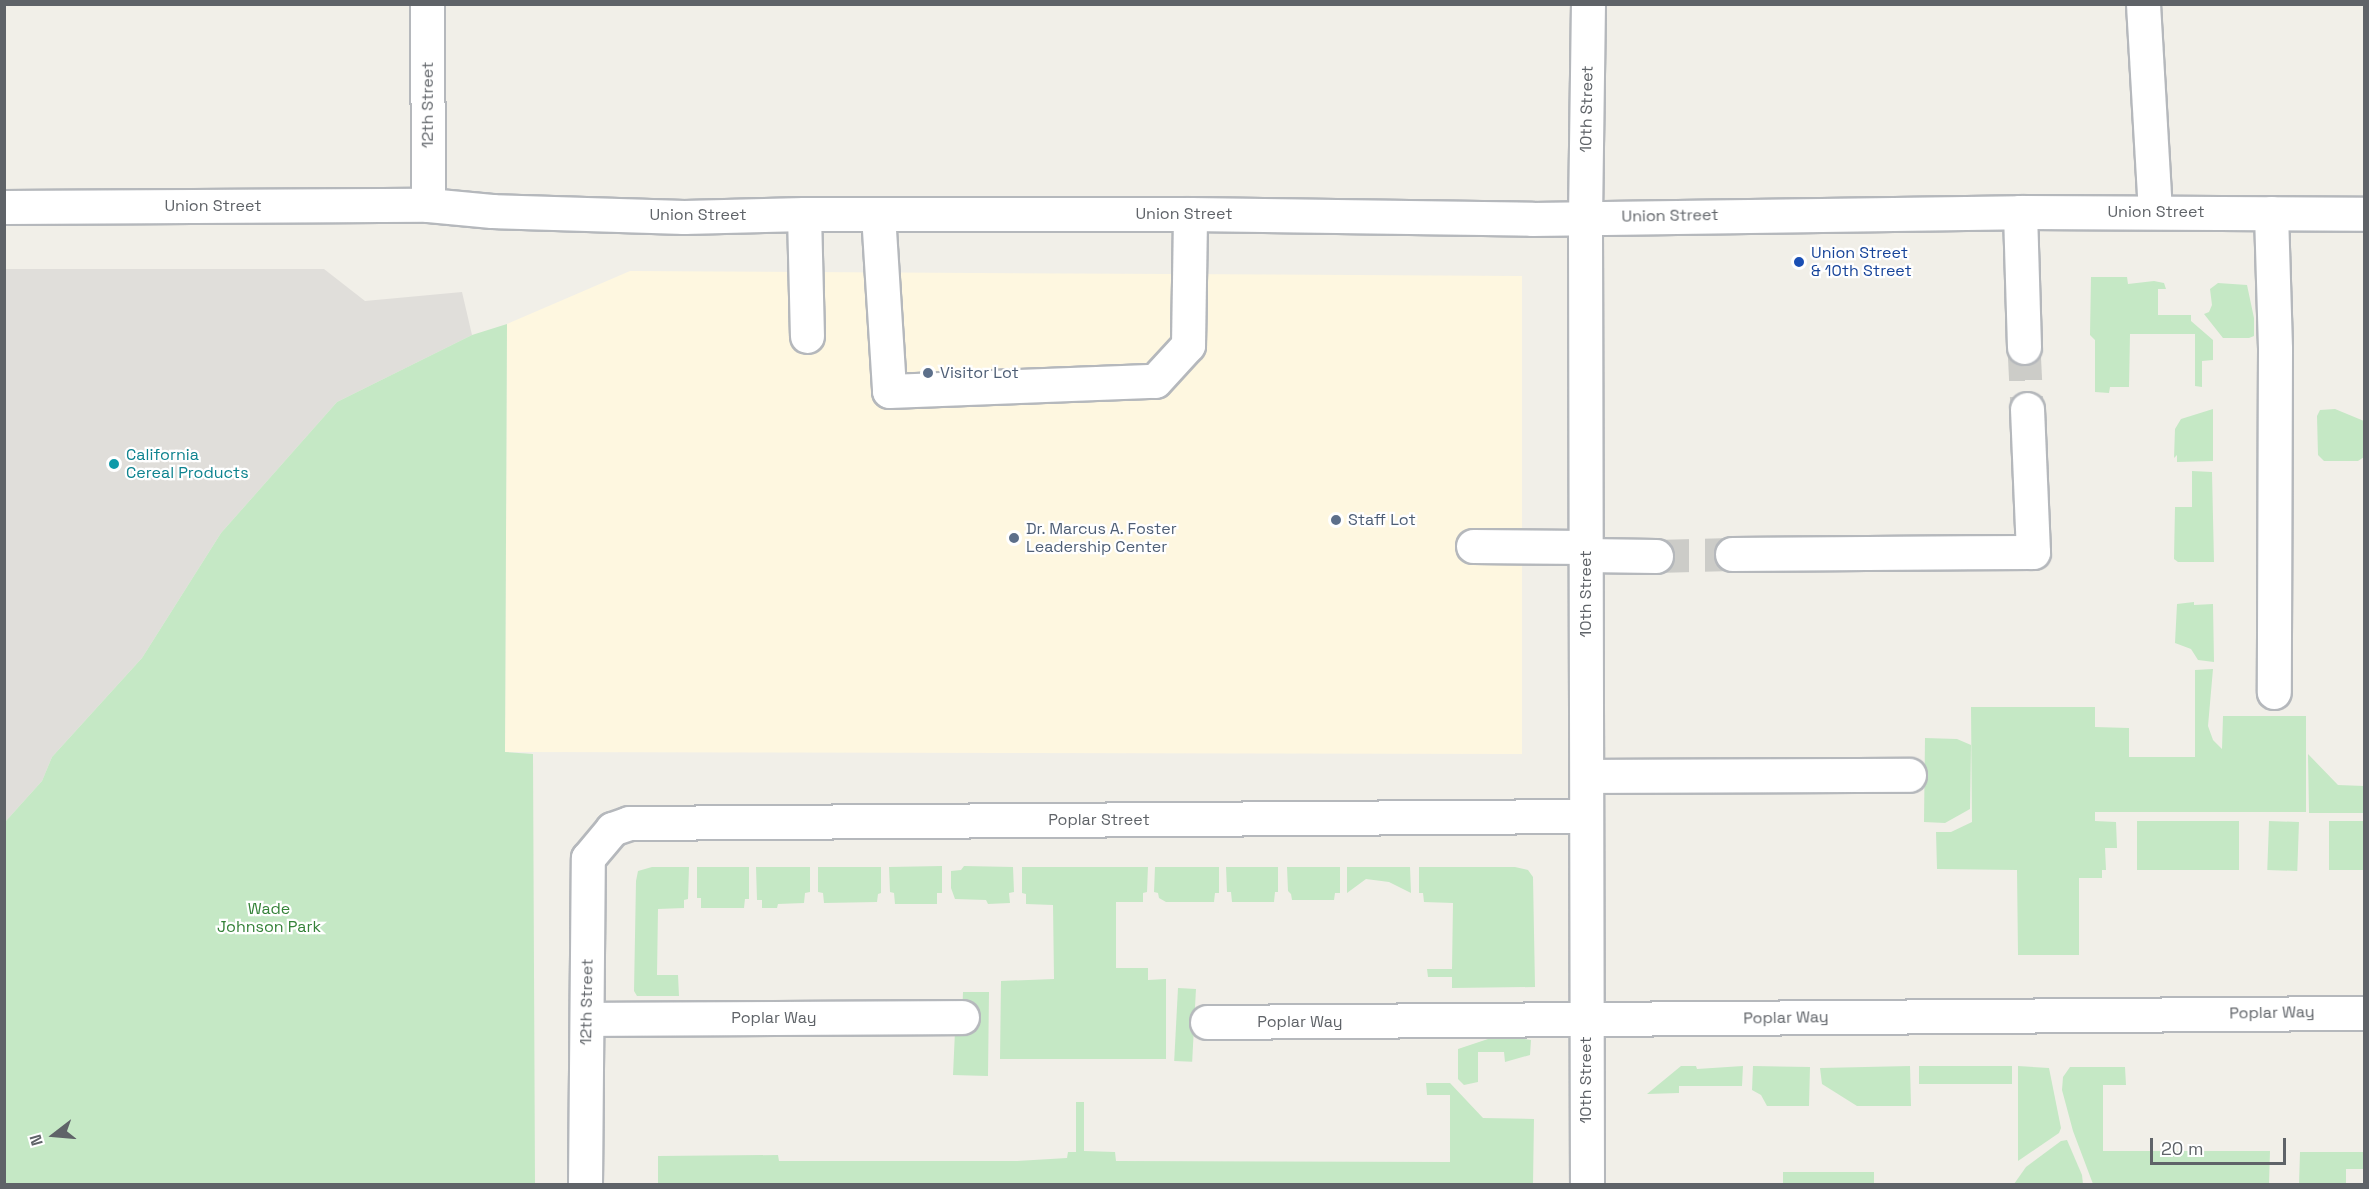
<!DOCTYPE html>
<html>
<head>
<meta charset="utf-8">
<style>
	body { margin:0 }
	#map { position:relative; width:2369px; height:1189px; overflow:hidden; background:#f1efe8; font-family:"Space Grotesk",sans-serif }
	div>[style] { position:absolute }
	.commercial>* { inset:0; background:#fef7e0 }
	.industrial>* { inset:0; background:#e0deda }
	.green>* { inset:0; background:#c5e8c5; transform-origin:0 0 }
	.minor-tunnel>* { height:33px; margin-top:-16.5px; transform-origin:0; background:repeating-linear-gradient(90deg,#ccccc8 0 33px,transparent 0 49px) }
	.roads { filter:drop-shadow(2px 0 #b5b8bc) drop-shadow(-2px 0 #b5b8bc) drop-shadow(0 2px #b5b8bc) drop-shadow(0 -2px #b5b8bc) }
	.minor>* { height:33px; margin:-16.5px; padding:0 16.5px; transform-origin:16.5px; border-radius:16.5px; background:#fff }
	.dots>* { width:16px; height:16px; translate:-50% -50%; box-sizing:border-box; border:3px solid #fff; border-radius:50% }
	span { translate:-50% -50%; white-space:nowrap; text-align:center; line-height:1.15; -webkit-text-stroke:4.5px #fff; paint-order:stroke }
	.street-label { font-size:16px; color:#5f6368 }
	.transit-label { font-size:16px; color:#164399 }
	.left { translate:0 -50%; text-align:left }
	.service-label { font-size:16px; color:#4e5e75 }
	.culture-label { font-size:16px; color:#0d838f }
	.park-label { font-size:16px; color:#348238 }
	.frame { position:absolute; inset:0; border:6px solid #5f6368; pointer-events:none }
	.north { position:absolute; left:24px; top:1105px; width:60px; height:60px; -webkit-text-stroke:4px #fff; paint-order:stroke; rotate:254deg; font-size:16px; font-weight:700; line-height:24px; text-align:center; color:#5f6368 }
	.north::after { content:''; display:block; margin:auto; width:21px; height:27px; background:#5f6368; clip-path:polygon(50% 0,100% 100%,50% 72%,0 100%) }
	.scale { position:absolute; left:2150px; top:1138px; width:136px; height:27px; box-sizing:border-box; border:3px solid #5f6368; border-top:0; padding-left:8px; font-size:18px; line-height:21px; white-space:nowrap; color:#5f6368; -webkit-text-stroke:4px #fff; paint-order:stroke }
</style>
</head>
<body>
<div id="map">
	<div class="commercial">
		<div style="clip-path:polygon(630px 271px,1522px 276px,1522px 754px,505px 752px,507px 324px)"></div>
	</div>
	<div class="industrial">
		<div style="clip-path:polygon(5px 269px,324px 269px,365px 301px,462px 292px,472px 335px,337px 402px,221px 533px,142px 658px,52px 757px,42px 781px,5px 822px)"></div>
	</div>
	<div class="green">
		<div style="clip-path:polygon(2091px 277px,2127px 277px,2128px 284px,2154px 281px,2164px 283px,2166px 289px,2158px 289px,2158px 315px,2191px 315px,2191px 321px,2213px 340px,2213px 360px,2202px 361px,2202px 387px,2195px 386px,2195px 334px,2130px 334px,2129px 387px,2110px 387px,2109px 393px,2095px 392px,2095px 340px,2090px 335px)"></div>
		<div style="clip-path:polygon(2218px 283px,2247px 285px,2254px 318px,2254px 336px,2249px 338px,2223px 338px,2204px 314px,2209px 312px,2212px 305px,2210px 289px)"></div>
		<div style="clip-path:polygon(507px 324px,505px 752px,533px 754px,535px 1184px,5px 1184px,5px 822px,42px 781px,52px 757px,142px 658px,221px 533px,337px 402px,472px 335px)"></div>
		<div style="clip-path:polygon(2213px 409px,2213px 461px,2177px 462px,2177px 455px,2174px 458px,2175px 429px,2181px 419px)"></div>
		<div style="clip-path:polygon(2335px 409px,2364px 421px,2364px 457px,2358px 461px,2324px 461px,2318px 455px,2317px 416px,2320px 410px)"></div>
		<div style="clip-path:polygon(2192px 471px,2212px 472px,2214px 562px,2178px 562px,2174px 559px,2175px 507px,2192px 507px)"></div>
		<div style="clip-path:polygon(2194px 602px,2194px 605px,2213px 604px,2214px 662px,2198px 660px,2191px 649px,2175px 643px,2177px 604px)"></div>
		<div style="clip-path:polygon(2213px 669px,2208px 726px,2213px 740px,2222px 749px,2223px 716px,2306px 716px,2306px 812px,2095px 812px,2095px 821px,2116px 822px,2117px 848px,2105px 848px,2106px 870px,2102px 870px,2102px 878px,2079px 878px,2079px 955px,2018px 955px,2017px 870px,1937px 869px,1936px 832px,1951px 832px,1972px 822px,1971px 707px,2095px 707px,2095px 727px,2129px 728px,2129px 757px,2195px 757px,2195px 670px)"></div>
		<div style="clip-path:polygon(1925px 738px,1957px 739px,1971px 745px,1970px 809px,1945px 823px,1924px 822px)"></div>
		<div style="clip-path:polygon(2308px 754px,2338px 785px,2364px 786px,2364px 813px,2309px 813px)"></div>
		<div style="left:2137px;top:821px;width:102px;height:49px"></div>
		<div style="left:2269px;top:821px;width:30px;height:49px;rotate:2deg"></div>
		<div style="left:2364px;top:821px;width:49px;height:35px;rotate:90deg"></div>
		<div style="clip-path:polygon(942px 866px,942px 893px,937px 893px,937px 904px,895px 904px,894px 893px,890px 892px,889px 867px)"></div>
		<div style="clip-path:polygon(964px 866px,1013px 867px,1014px 892px,1009px 893px,1010px 903px,988px 904px,986px 900px,955px 899px,951px 888px,951px 871px,961px 870px)"></div>
		<div style="clip-path:polygon(652px 867px,689px 867px,688px 899px,684px 900px,684px 908px,658px 909px,657px 975px,678px 975px,679px 996px,637px 996px,634px 991px,636px 881px,638px 871px)"></div>
		<div style="clip-path:polygon(697px 867px,749px 867px,749px 899px,745px 899px,744px 908px,701px 908px,701px 898px,697px 898px)"></div>
		<div style="clip-path:polygon(756px 867px,810px 867px,810px 892px,805px 893px,804px 903px,778px 904px,777px 908px,762px 908px,762px 900px,757px 900px)"></div>
		<div style="clip-path:polygon(818px 867px,881px 867px,881px 893px,878px 894px,877px 902px,824px 903px,823px 893px,818px 892px)"></div>
		<div style="clip-path:polygon(1022px 867px,1148px 867px,1147px 892px,1143px 893px,1143px 902px,1116px 902px,1116px 968px,1148px 968px,1148px 980px,1166px 979px,1166px 1059px,1000px 1059px,1001px 981px,1054px 979px,1053px 905px,1026px 904px,1026px 894px,1022px 893px)"></div>
		<div style="clip-path:polygon(1155px 867px,1219px 867px,1219px 893px,1215px 893px,1214px 902px,1166px 902px,1159px 898px,1158px 893px,1154px 892px)"></div>
		<div style="clip-path:polygon(1226px 867px,1278px 867px,1278px 892px,1275px 892px,1274px 902px,1232px 902px,1231px 892px,1227px 892px)"></div>
		<div style="clip-path:polygon(1287px 867px,1340px 867px,1340px 893px,1335px 893px,1334px 900px,1292px 900px,1291px 894px,1288px 891px)"></div>
		<div style="clip-path:polygon(1347px 867px,1410px 867px,1411px 893px,1389px 882px,1366px 879px,1347px 893px)"></div>
		<div style="clip-path:polygon(1419px 867px,1515px 867px,1528px 870px,1533px 877px,1535px 987px,1452px 988px,1452px 977px,1428px 977px,1427px 969px,1452px 969px,1453px 903px,1424px 902px,1423px 893px,1419px 893px)"></div>
		<div style="left:1178px;top:988px;width:18px;height:73px;rotate:3deg"></div>
		<div style="clip-path:polygon(963px 992px,989px 992px,988px 1076px,953px 1075px,955px 1031px,962px 1017px)"></div>
		<div style="clip-path:polygon(1517px 1038px,1531px 1040px,1530px 1055px,1505px 1062px,1504px 1052px,1478px 1052px,1478px 1082px,1464px 1085px,1458px 1079px,1458px 1049px,1488px 1039px)"></div>
		<div style="clip-path:polygon(1681px 1066px,1696px 1066px,1697px 1069px,1743px 1066px,1742px 1086px,1679px 1086px,1679px 1093px,1647px 1094px)"></div>
		<div style="clip-path:polygon(1753px 1066px,1810px 1067px,1809px 1106px,1767px 1106px,1761px 1095px,1752px 1090px)"></div>
		<div style="clip-path:polygon(1910px 1066px,1911px 1106px,1857px 1106px,1822px 1084px,1820px 1068px)"></div>
		<div style="left:2012px;top:1066px;width:18px;height:93px;rotate:90deg"></div>
		<div style="clip-path:polygon(2018px 1066px,2049px 1068px,2061px 1128px,2059px 1133px,2018px 1161px)"></div>
		<div style="clip-path:polygon(2070px 1067px,2125px 1067px,2126px 1085px,2103px 1085px,2103px 1151px,2270px 1151px,2269px 1184px,2093px 1184px,2073px 1131px,2062px 1090px,2063px 1077px)"></div>
		<div style="clip-path:polygon(1426px 1083px,1450px 1083px,1483px 1118px,1534px 1119px,1533px 1184px,658px 1184px,658px 1156px,778px 1155px,779px 1161px,1017px 1161px,1067px 1158px,1068px 1152px,1076px 1152px,1076px 1102px,1084px 1102px,1084px 1151px,1115px 1152px,1116px 1161px,1450px 1162px,1450px 1095px,1427px 1095px)"></div>
		<div style="clip-path:polygon(2067px 1140px,2082px 1175px,2083px 1184px,2014px 1184px,2026px 1167px,2061px 1141px)"></div>
		<div style="clip-path:polygon(2300px 1152px,2364px 1152px,2364px 1169px,2346px 1169px,2346px 1184px,2299px 1184px)"></div>
		<div style="left:1783px;top:1172px;width:91px;height:12px"></div>
	</div>
	<div class="minor-tunnel">
		<div style="left:2024px;top:347px;width:62px;rotate:87.2deg"></div>
		<div style="left:1656px;top:556px;width:76px;rotate:-1.5deg"></div>
	</div>
	<div class="roads">
		<div class="minor">
			<div style="left:427px;top:4px;width:201px;rotate:89.7deg"></div>
			<div style="left:2143px;top:4px;width:208px;rotate:86.7deg"></div>
			<div style="left:4px;top:207px;width:424px;rotate:-0.3deg"></div>
			<div style="left:428px;top:205px;width:64px;rotate:5.4deg"></div>
			<div style="left:492px;top:211px;width:192px;rotate:1.8deg"></div>
			<div style="left:684px;top:217px;width:120px;rotate:-1.4deg"></div>
			<div style="left:804px;top:214px;width:386px"></div>
			<div style="left:1190px;top:214px;width:342px;rotate:0.8deg"></div>
			<div style="left:1532px;top:219px;width:488px;rotate:-0.8deg"></div>
			<div style="left:2020px;top:212px;width:344px;rotate:0.3deg"></div>
			<div style="left:2020px;top:212px;width:135px;rotate:88.3deg"></div>
			<div style="left:2271px;top:213px;width:136px;rotate:88.3deg"></div>
			<div style="left:2275px;top:349px;width:343px;rotate:90.2deg"></div>
			<div style="left:804px;top:214px;width:122px;rotate:88.6deg"></div>
			<div style="left:878px;top:214px;width:177px;rotate:86.4deg"></div>
			<div style="left:889px;top:391px;width:266px;rotate:-2.2deg"></div>
			<div style="left:1155px;top:381px;width:49px;rotate:-47.5deg"></div>
			<div style="left:1188px;top:345px;width:131px;rotate:-89.1deg"></div>
			<div style="left:1473px;top:546px;width:112px;rotate:0.5deg"></div>
			<div style="left:1732px;top:554px;width:301px;rotate:-0.4deg"></div>
			<div style="left:2033px;top:552px;width:143px;rotate:-92.4deg"></div>
			<div style="left:1585px;top:555px;width:71px;rotate:0.8deg"></div>
			<div style="left:1587px;top:776px;width:322px;rotate:-0.2deg"></div>
			<div style="left:587px;top:1019px;width:375px;rotate:-0.3deg"></div>
			<div style="left:1207px;top:1022px;width:1157px;rotate:-0.45deg"></div>
			<div style="left:585px;top:1184px;width:326px;rotate:-89.5deg"></div>
			<div style="left:588px;top:858px;width:38px;rotate:-50deg"></div>
			<div style="left:612px;top:829px;width:18px;rotate:-19deg"></div>
			<div style="left:629px;top:823px;width:957px;rotate:-0.42deg"></div>
			<div style="left:1587px;top:1184px;width:966px;rotate:-90.12deg"></div>
			<div style="left:1585px;top:218px;width:214px;rotate:-89.2deg"></div>
		</div>
	</div>
	<div class="dots">
		<div style="left:1799px;top:262px;background:#1a4fb4"></div>
		<div style="left:928px;top:373px;background:#5c6f8a"></div>
		<div style="left:114px;top:464px;background:#0f9aa8"></div>
		<div style="left:1336px;top:520px;background:#5c6f8a"></div>
		<div style="left:1014px;top:538px;background:#5c6f8a"></div>
	</div>
	<div class="street-label">
		<span style="left:428px;top:105px;rotate:-90deg">12th Street</span>
		<span style="left:1587px;top:109px;rotate:-89deg">10th Street</span>
		<span style="left:213px;top:206px">Union Street</span>
		<span style="left:2156px;top:212px">Union Street</span>
		<span style="left:1184px;top:214px">Union Street</span>
		<span style="left:698px;top:215px">Union Street</span>
		<span style="left:1670px;top:216px;rotate:-1deg">Union Street</span>
		<span style="left:1586px;top:594px;rotate:-90deg">10th Street</span>
		<span style="left:1099px;top:820px">Poplar Street</span>
		<span style="left:587px;top:1002px;rotate:-89deg">12th Street</span>
		<span style="left:2272px;top:1013px;rotate:-1deg">Poplar Way</span>
		<span style="left:774px;top:1018px">Poplar Way</span>
		<span style="left:1786px;top:1018px;rotate:-1deg">Poplar Way</span>
		<span style="left:1300px;top:1022px">Poplar Way</span>
		<span style="left:1586px;top:1080px;rotate:-90deg">10th Street</span>
	</div>
	<div class="transit-label">
		<span class="left" style="left:1811px;top:262px">Union Street<br>&amp; 10th Street</span>
	</div>
	<div class="service-label">
		<span class="left" style="left:940px;top:373px">Visitor Lot</span>
		<span class="left" style="left:1348px;top:520px">Staff Lot</span>
		<span class="left" style="left:1026px;top:538px">Dr. Marcus A. Foster<br>Leadership Center</span>
	</div>
	<div class="culture-label">
		<span class="left" style="left:126px;top:464px">California<br>Cereal Products</span>
	</div>
	<div class="park-label">
		<span style="left:269px;top:918px">Wade<br>Johnson Park</span>
	</div>
	<div class="frame"></div>
	<div class="north">N</div>
	<div class="scale">20 m</div>
</div>
</body>
</html>
